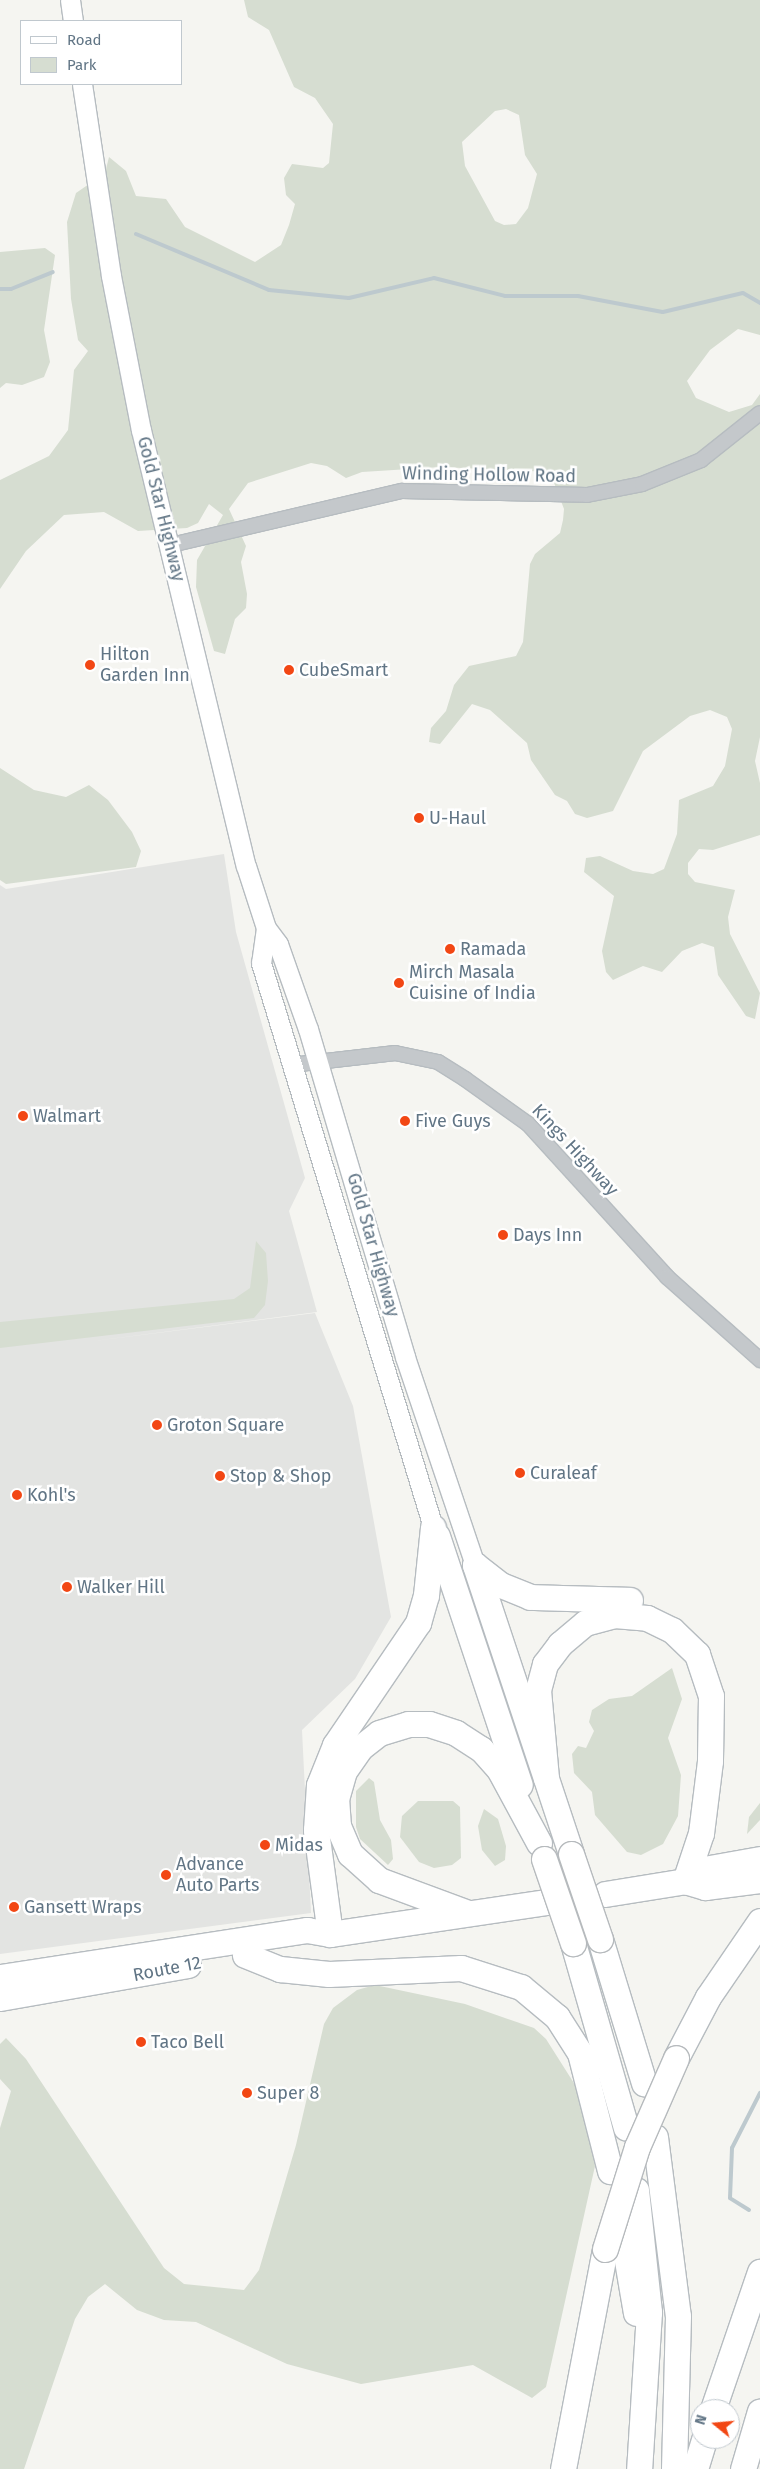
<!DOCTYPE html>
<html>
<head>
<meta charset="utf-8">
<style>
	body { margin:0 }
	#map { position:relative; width:760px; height:2469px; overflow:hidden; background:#f5f5f1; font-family:"Fira Sans",sans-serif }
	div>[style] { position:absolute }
	.built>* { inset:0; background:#e3e4e2 }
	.green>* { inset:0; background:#d6ddd1 }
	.stream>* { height:4px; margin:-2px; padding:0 2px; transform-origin:2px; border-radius:2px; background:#bdc9ce }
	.roads { filter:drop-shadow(1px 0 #b6bcc0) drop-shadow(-1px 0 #b6bcc0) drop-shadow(0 1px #b6bcc0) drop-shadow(0 -1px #b6bcc0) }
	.street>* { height:14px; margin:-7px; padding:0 7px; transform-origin:7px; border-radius:7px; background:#c4c8cb }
	.secondary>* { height:19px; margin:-9.5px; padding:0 9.5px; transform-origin:9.5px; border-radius:9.5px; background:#fff }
	.highway>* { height:25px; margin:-12.5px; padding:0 12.5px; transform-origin:12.5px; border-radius:12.5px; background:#fff }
	.bridges { filter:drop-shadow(1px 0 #b6babd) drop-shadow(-1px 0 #b6babd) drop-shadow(0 1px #b6babd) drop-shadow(0 -1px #b6babd) }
	.highway-bridge>* { height:25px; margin:-12.5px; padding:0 12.5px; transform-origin:12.5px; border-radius:12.5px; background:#fff }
	.dots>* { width:14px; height:14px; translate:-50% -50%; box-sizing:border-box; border:2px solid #fff; border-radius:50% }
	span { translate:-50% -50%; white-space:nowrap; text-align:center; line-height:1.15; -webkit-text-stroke:5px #fff; paint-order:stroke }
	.street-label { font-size:18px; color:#617585 }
	.poi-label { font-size:18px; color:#617585 }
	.left { translate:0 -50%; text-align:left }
	.legend { position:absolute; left:20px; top:20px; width:162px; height:65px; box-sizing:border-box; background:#fff; border:1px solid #c0c8ce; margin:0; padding:6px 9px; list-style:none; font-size:15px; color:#617585 }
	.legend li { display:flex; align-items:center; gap:10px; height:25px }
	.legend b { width:25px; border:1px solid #c0c8ce }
	.north { position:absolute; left:690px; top:2399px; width:50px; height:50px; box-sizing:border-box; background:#fff; border:1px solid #c0c8ce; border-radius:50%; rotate:287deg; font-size:14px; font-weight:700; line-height:20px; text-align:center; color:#617585 }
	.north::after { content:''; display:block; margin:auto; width:18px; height:22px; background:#f24714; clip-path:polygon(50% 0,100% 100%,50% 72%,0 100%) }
</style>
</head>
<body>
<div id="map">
	<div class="built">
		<div style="clip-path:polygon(224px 854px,236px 932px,305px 1178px,289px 1211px,317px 1312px,86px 1342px,315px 1313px,353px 1406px,391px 1617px,355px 1679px,302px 1730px,311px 1913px,0 1954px,0 885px,6px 889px)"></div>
	</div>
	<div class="green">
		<div style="clip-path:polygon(evenodd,244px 0,760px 0,760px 335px,738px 329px,710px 350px,687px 381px,696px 398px,729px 412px,752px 405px,760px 394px,760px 737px,755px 761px,760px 783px,760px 835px,713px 850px,699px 849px,688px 863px,688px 874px,695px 882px,735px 890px,728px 917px,730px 934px,760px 993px,755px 1019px,746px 1016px,718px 975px,714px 947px,702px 943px,682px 951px,662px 972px,643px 966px,613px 980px,606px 972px,602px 951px,614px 896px,584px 872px,586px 858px,600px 856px,633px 871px,653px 874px,664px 869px,677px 834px,679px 800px,713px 786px,725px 766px,732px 729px,727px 717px,710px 710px,690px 716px,643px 751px,613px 811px,587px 818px,575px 814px,567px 801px,555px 795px,531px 760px,527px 743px,490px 710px,472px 704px,440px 744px,429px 742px,431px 728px,446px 711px,454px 685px,469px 666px,516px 656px,523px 642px,530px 564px,535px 554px,560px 533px,563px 520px,564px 509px,550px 472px,441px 467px,362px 472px,346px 478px,327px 466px,311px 463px,248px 483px,229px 509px,246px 546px,241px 562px,247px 594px,246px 608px,235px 619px,225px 654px,214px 651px,196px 587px,197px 560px,223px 515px,209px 504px,198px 523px,187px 528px,138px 531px,104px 512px,64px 515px,26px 551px,0 589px,0 480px,49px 456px,68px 430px,74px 370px,88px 351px,78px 340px,71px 299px,67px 222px,76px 193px,105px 173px,109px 157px,126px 171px,136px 196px,166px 199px,185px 227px,255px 262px,281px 245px,289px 225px,295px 204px,286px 195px,284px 178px,292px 164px,323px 168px,329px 163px,333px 124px,315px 98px,294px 87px,269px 30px,248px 17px,244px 0,506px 109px,519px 115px,525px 155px,537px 174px,528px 208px,516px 224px,504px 225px,495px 221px,465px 166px,462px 142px,495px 111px,506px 109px)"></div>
		<div style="clip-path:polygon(45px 248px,55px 255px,44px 330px,50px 362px,44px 377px,22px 385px,6px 383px,0 388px,0 252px)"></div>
		<div style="clip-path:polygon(0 768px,34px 790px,66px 797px,89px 785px,108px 800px,132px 832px,141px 851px,136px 867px,6px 884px,0 880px)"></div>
		<div style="clip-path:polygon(256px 1241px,266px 1253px,268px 1281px,265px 1305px,254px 1318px,0 1348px,0 1322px,234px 1299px,250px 1288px)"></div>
		<div style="clip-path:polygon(672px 1668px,682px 1699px,668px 1738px,681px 1775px,678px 1816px,663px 1844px,641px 1855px,627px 1852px,595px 1815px,592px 1792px,574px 1773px,572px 1754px,578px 1746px,586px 1748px,594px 1731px,589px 1722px,592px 1710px,609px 1699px,632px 1696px)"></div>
		<div style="clip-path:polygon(369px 1778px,374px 1782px,380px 1820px,391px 1840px,393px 1859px,388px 1865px,360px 1839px,356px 1827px,356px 1791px)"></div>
		<div style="clip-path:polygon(418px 1801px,453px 1801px,460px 1807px,461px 1858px,452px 1865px,434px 1868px,419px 1862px,400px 1837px,402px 1816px)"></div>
		<div style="clip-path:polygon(760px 1803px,760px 1820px,747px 1834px,749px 1817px)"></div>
		<div style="clip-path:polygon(484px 1809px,498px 1819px,506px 1846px,505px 1860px,495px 1866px,482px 1850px,478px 1826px)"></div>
		<div style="clip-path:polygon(375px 1985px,465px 2004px,534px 2028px,546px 2039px,584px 2099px,595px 2166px,546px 2387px,532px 2398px,473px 2365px,361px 2384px,287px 2364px,196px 2322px,164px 2320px,137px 2310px,105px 2284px,88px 2297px,75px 2319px,24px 2469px,0 2469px,0 2128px,11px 2091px,0 2079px,0 2044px,6px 2038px,26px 2059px,164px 2268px,184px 2284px,244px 2290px,259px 2270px,296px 2145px,324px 2024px,333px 2008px,357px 1990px)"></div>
	</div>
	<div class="stream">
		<div style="left:136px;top:234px;width:144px;rotate:22.8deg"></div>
		<div style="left:269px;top:290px;width:80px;rotate:5.7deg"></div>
		<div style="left:349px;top:298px;width:87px;rotate:-13.2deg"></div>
		<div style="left:434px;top:278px;width:73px;rotate:14.2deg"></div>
		<div style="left:505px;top:296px;width:73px"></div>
		<div style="left:578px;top:296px;width:86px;rotate:10.7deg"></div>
		<div style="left:663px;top:312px;width:82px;rotate:-13.4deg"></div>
		<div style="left:743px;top:293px;width:20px;rotate:30deg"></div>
		<div style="left:0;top:289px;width:11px"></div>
		<div style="left:11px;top:289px;width:45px;rotate:-22deg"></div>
		<div style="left:749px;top:2210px;width:22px;rotate:-148deg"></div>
		<div style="left:730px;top:2198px;width:50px;rotate:-87.7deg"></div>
		<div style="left:732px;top:2148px;width:62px;rotate:-63deg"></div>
	</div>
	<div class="roads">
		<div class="street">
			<div style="left:171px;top:545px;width:237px;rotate:-13.2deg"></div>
			<div style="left:402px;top:491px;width:185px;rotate:1.2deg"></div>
			<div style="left:587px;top:495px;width:56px;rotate:-11.3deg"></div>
			<div style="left:642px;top:484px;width:64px;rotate:-22.1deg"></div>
			<div style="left:701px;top:460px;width:75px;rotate:-38.5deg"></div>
			<div style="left:291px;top:1065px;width:105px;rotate:-6.6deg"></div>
			<div style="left:395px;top:1053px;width:44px;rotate:11.8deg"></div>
			<div style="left:438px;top:1062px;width:32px;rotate:32deg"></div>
			<div style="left:465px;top:1079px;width:77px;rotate:35.5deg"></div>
			<div style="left:528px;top:1124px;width:207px;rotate:47.7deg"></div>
			<div style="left:667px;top:1277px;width:125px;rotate:41.7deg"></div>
		</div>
		<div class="secondary">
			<div style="left:70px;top:0;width:21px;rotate:82deg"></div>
			<div style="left:82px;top:84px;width:194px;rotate:81.4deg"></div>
			<div style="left:111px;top:276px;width:157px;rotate:79deg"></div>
			<div style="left:141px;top:430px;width:448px;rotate:76.5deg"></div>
			<div style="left:246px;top:866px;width:65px;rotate:72.1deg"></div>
			<div style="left:266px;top:928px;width:20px;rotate:53deg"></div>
			<div style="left:278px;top:944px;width:90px;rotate:70.6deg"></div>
			<div style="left:308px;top:1029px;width:342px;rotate:73.5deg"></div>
			<div style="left:405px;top:1357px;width:219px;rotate:71.4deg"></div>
			<div style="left:266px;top:928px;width:35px;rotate:98deg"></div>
			<div style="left:261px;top:963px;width:590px;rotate:73.04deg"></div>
		</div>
		<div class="highway">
			<div style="left:437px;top:1536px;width:262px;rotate:71.6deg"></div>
			<div style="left:475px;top:1565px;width:33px;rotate:38deg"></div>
			<div style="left:501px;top:1585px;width:31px;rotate:22deg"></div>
			<div style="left:530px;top:1597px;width:100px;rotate:1.7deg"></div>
			<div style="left:475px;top:1565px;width:305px;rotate:71.6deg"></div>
			<div style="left:546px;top:1778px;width:88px;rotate:-95.2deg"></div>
			<div style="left:538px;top:1690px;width:27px;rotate:-75deg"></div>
			<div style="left:545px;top:1664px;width:25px;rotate:-53deg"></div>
			<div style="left:560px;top:1644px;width:33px;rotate:-40deg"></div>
			<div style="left:585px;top:1623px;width:30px;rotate:-15deg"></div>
			<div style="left:614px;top:1615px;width:33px;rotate:5deg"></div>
			<div style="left:647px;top:1618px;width:28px;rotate:26deg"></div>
			<div style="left:672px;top:1630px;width:35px;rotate:44deg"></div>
			<div style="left:697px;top:1654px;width:44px;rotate:71.6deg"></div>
			<div style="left:711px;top:1696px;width:65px;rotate:90.9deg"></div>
			<div style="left:710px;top:1761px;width:73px;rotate:97.1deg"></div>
			<div style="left:701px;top:1833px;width:51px;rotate:108.4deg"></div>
			<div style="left:685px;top:1881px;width:22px;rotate:-32deg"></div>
			<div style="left:704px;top:1869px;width:57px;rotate:-10.1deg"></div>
			<div style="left:685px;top:1881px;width:21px;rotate:17deg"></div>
			<div style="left:705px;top:1887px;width:55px;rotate:-7.3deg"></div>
			<div style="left:605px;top:1894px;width:81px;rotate:-9.2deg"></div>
			<div style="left:468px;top:1913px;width:95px;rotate:-159.7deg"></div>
			<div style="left:379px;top:1880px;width:39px;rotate:-138deg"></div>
			<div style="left:350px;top:1854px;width:30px;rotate:-113deg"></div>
			<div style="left:338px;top:1826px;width:27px;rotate:-94deg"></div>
			<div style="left:336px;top:1799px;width:29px;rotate:-74deg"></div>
			<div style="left:344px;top:1771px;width:28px;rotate:-55deg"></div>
			<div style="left:360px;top:1748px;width:24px;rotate:-38deg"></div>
			<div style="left:379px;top:1733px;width:30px;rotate:-17deg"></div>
			<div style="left:408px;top:1724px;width:21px"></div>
			<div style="left:429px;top:1724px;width:28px;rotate:18deg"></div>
			<div style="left:456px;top:1733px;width:30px;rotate:33deg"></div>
			<div style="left:481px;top:1749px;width:27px;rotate:48deg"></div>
			<div style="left:499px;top:1769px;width:84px;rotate:61.6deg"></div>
			<div style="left:330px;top:1934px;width:105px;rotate:-97.7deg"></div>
			<div style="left:316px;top:1830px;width:45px;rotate:-86.2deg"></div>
			<div style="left:319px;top:1785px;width:43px;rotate:-68.2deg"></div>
			<div style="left:335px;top:1745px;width:148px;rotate:-55.8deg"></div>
			<div style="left:418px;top:1623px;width:29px;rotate:-74deg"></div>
			<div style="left:426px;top:1595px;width:68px;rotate:-84.1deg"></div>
			<div style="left:600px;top:1939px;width:151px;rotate:73deg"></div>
			<div style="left:573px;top:1943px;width:192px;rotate:74deg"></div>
			<div style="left:245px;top:1955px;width:38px;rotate:22deg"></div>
			<div style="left:280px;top:1969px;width:49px;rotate:5.8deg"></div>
			<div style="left:329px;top:1974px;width:132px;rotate:-2.6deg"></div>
			<div style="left:461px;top:1968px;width:63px;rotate:17.6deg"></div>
			<div style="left:521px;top:1987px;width:47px;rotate:39.8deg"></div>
			<div style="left:557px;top:2017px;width:43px;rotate:57.4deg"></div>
			<div style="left:580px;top:2053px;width:122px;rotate:75.7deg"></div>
			<div style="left:0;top:1977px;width:311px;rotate:-8.7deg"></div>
			<div style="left:307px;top:1930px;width:23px;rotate:10deg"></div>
			<div style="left:330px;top:1934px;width:219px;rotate:-8.4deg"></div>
			<div style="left:0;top:1998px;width:191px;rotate:-10deg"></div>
			<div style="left:676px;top:2058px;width:69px;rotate:-62.3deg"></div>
			<div style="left:708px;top:1997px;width:92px;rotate:-55.6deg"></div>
			<div style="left:655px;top:2137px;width:180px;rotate:82.7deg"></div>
			<div style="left:678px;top:2316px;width:153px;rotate:91.5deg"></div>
			<div style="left:636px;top:2190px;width:123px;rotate:83.9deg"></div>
			<div style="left:649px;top:2312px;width:157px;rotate:93.6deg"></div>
			<div style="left:623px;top:2237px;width:77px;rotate:80.3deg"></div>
			<div style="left:713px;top:2409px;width:145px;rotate:-71.1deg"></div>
			<div style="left:563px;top:2469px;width:224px;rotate:-79.2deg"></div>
			<div style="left:695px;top:2469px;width:31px;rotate:-73deg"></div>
			<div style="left:743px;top:2469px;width:60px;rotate:-73.7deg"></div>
		</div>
	</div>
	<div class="bridges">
		<div class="highway-bridge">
			<div style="left:571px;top:1854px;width:90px;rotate:71.2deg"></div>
			<div style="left:544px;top:1859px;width:89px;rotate:71deg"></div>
			<div style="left:605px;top:2249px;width:107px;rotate:-72.6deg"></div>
			<div style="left:637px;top:2147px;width:97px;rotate:-66.3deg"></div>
		</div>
	</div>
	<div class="dots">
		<div style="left:90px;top:665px;background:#f24714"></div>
		<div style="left:289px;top:670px;background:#f24714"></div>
		<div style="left:419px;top:818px;background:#f24714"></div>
		<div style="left:450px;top:949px;background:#f24714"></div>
		<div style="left:399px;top:983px;background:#f24714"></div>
		<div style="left:23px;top:1116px;background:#f24714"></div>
		<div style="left:405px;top:1121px;background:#f24714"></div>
		<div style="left:503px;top:1235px;background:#f24714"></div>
		<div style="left:157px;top:1425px;background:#f24714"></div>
		<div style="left:520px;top:1473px;background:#f24714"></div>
		<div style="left:220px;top:1476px;background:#f24714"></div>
		<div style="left:17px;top:1495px;background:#f24714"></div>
		<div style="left:67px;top:1587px;background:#f24714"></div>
		<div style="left:265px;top:1845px;background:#f24714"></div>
		<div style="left:166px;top:1875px;background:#f24714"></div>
		<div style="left:14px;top:1907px;background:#f24714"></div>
		<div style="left:141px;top:2042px;background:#f24714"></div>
		<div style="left:247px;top:2093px;background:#f24714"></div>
	</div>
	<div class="street-label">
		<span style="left:489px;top:475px;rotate:1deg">Winding Hollow Road</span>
		<span style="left:161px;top:509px;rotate:76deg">Gold Star Highway</span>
		<span style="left:575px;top:1150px;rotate:47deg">Kings Highway</span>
		<span style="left:373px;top:1245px;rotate:74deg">Gold Star Highway</span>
		<span style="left:167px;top:1969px;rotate:-11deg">Route 12</span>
	</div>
	<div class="poi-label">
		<span class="left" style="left:100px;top:665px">Hilton<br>Garden Inn</span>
		<span class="left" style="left:299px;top:670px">CubeSmart</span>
		<span class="left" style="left:429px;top:818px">U-Haul</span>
		<span class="left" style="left:460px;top:949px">Ramada</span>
		<span class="left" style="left:409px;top:983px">Mirch Masala<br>Cuisine of India</span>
		<span class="left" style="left:33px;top:1116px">Walmart</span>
		<span class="left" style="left:415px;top:1121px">Five Guys</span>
		<span class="left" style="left:513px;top:1235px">Days Inn</span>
		<span class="left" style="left:167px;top:1425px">Groton Square</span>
		<span class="left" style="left:530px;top:1473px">Curaleaf</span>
		<span class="left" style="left:230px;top:1476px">Stop &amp; Shop</span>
		<span class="left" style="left:27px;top:1495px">Kohl's</span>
		<span class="left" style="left:77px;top:1587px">Walker Hill</span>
		<span class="left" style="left:275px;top:1845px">Midas</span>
		<span class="left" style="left:176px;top:1875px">Advance<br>Auto Parts</span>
		<span class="left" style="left:24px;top:1907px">Gansett Wraps</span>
		<span class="left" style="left:151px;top:2042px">Taco Bell</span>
		<span class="left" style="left:257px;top:2093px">Super 8</span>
	</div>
	<ul class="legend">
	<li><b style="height:6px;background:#fff"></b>Road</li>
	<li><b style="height:14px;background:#d6ddd1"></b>Park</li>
	</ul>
	<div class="north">N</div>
</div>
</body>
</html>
